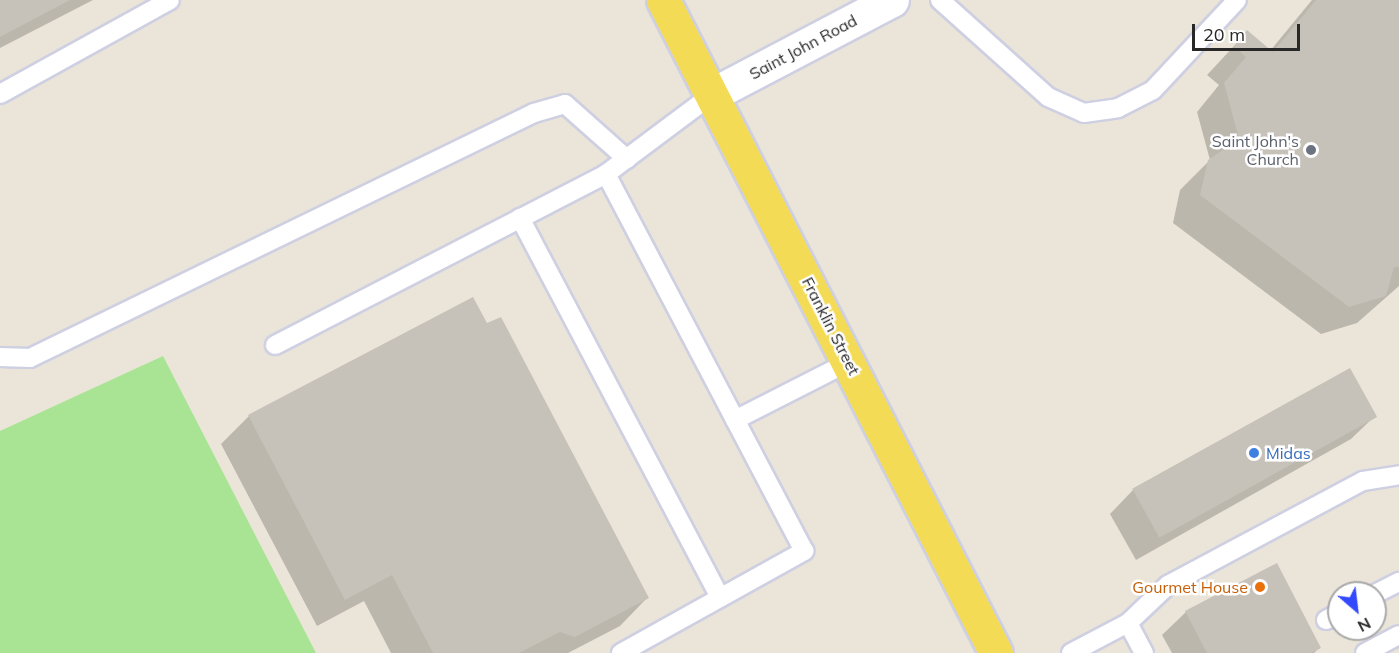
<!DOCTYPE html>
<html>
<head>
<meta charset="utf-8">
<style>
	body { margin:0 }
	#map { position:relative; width:1399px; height:653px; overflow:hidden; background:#ebe5d9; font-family:Mulish,sans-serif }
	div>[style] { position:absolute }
	.green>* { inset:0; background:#a8e493 }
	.shadow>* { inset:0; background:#0003 }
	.building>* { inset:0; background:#c6c1b9; transform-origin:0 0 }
	.roads { filter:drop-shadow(2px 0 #ced0e2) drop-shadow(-2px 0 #ced0e2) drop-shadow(0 2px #ced0e2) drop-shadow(0 -2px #ced0e2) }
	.service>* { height:18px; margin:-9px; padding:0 9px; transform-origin:9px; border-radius:9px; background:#fff }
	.minor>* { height:33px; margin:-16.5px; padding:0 16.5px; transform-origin:16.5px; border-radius:16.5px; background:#fff }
	.primary>* { height:33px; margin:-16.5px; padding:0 16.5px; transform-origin:16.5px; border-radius:16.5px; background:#f4db55 }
	.dots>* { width:16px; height:16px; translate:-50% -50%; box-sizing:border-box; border:3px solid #fff; border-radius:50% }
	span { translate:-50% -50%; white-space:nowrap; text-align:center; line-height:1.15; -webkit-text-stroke:5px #fff; paint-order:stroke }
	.street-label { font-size:16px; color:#282828 }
	.worship-label { font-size:16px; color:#5b616d }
	.right { translate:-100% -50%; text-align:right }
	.shop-label { font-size:16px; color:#366cbe }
	.left { translate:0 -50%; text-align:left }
	.food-label { font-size:16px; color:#c56008 }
	.north { position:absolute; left:1327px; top:581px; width:60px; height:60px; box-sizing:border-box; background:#fff; border:2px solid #a9a9a9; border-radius:50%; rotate:152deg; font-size:16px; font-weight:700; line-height:24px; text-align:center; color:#282828 }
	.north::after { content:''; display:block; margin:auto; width:21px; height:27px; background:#3349fe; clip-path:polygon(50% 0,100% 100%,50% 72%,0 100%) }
	.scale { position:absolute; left:1192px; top:24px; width:108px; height:27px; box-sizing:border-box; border:3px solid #282828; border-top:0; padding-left:8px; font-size:18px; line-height:21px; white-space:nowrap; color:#282828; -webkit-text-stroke:4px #fff; paint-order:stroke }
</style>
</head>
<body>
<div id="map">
	<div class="green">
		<div style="clip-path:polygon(163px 356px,316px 653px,0 653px,0 431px)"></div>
	</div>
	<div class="shadow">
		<div style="clip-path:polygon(0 0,93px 0,0 48px)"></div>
		<div style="clip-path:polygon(1312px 0,1399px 0,1399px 286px,1357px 323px,1321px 334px,1173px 223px,1180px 190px,1210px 160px,1197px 112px,1219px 85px,1207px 75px,1247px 32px,1270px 51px)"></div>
		<div style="clip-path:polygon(249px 416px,647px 598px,620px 626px,568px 653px,391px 653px,364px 601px,317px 626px,221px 444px)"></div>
		<div style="clip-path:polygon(1375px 416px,1351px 439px,1136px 560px,1110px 514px,1133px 490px)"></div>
		<div style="clip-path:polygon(1186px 612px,1319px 648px,1314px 653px,1172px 653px,1162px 635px)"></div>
	</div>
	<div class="building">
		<div style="clip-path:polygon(0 0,70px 0,0 37px)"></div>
		<div style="clip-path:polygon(1316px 0,1399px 0,1399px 267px,1394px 267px,1386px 296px,1349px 307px,1200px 195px,1208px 160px,1239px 139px,1224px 83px,1246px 57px,1234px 47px,1247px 30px,1273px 52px)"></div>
		<div style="clip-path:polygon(473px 297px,487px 323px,501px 317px,649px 598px,575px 637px,560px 632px,519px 653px,433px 653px,392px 575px,345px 600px,248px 415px)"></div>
		<div style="left:1350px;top:368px;width:56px;height:249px;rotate:61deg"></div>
		<div style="clip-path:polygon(1277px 563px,1321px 648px,1311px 653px,1207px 653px,1185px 611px)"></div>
	</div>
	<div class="roads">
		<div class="service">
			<div style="left:940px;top:0;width:145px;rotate:41.9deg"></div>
			<div style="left:1048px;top:97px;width:39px;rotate:24deg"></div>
			<div style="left:1084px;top:113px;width:34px;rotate:-8deg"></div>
			<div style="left:1118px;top:108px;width:39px;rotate:-27deg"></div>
			<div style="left:1153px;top:90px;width:123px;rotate:-47deg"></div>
			<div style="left:0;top:94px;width:194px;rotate:-28.9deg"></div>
			<div style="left:520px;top:218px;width:429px;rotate:62.2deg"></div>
			<div style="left:275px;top:345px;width:373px;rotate:-27.3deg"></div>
			<div style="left:0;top:357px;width:30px;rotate:2deg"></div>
			<div style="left:30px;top:358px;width:560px;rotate:-25.92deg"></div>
			<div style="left:534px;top:113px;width:32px;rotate:-16deg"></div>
			<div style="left:565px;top:104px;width:83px;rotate:41.6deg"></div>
			<div style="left:735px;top:420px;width:128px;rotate:-27deg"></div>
			<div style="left:1375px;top:594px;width:27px;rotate:-27deg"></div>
			<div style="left:1326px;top:620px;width:15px;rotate:-28deg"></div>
			<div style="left:1128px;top:623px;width:34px;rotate:62deg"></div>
			<div style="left:621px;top:653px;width:210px;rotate:-29.1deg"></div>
			<div style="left:804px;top:551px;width:426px;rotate:-117.7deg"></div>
			<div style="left:606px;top:174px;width:134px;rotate:-36.8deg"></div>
			<div style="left:1071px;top:653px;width:64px;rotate:-27.8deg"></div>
			<div style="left:1128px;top:623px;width:55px;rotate:-43.5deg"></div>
			<div style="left:1168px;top:585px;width:221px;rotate:-28.1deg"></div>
			<div style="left:1363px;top:481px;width:36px;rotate:-9deg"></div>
			<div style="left:1365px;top:653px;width:38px;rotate:-28deg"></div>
		</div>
		<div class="minor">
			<div style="left:713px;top:94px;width:202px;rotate:-27.7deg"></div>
		</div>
		<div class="primary">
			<div style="left:663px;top:0;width:733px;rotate:62.98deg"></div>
		</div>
	</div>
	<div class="dots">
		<div style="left:1311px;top:150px;background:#6b7280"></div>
		<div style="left:1254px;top:453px;background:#3f7fe0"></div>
		<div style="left:1260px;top:587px;background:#e8710a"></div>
	</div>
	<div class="street-label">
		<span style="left:803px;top:47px;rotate:-28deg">Saint John Road</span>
		<span style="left:831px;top:326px;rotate:63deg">Franklin Street</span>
	</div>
	<div class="worship-label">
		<span class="right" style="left:1299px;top:150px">Saint John's<br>Church</span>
	</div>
	<div class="shop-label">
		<span class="left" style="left:1266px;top:453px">Midas</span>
	</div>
	<div class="food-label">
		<span class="right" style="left:1248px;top:587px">Gourmet House</span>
	</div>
	<div class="north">N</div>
	<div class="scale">20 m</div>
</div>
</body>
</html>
